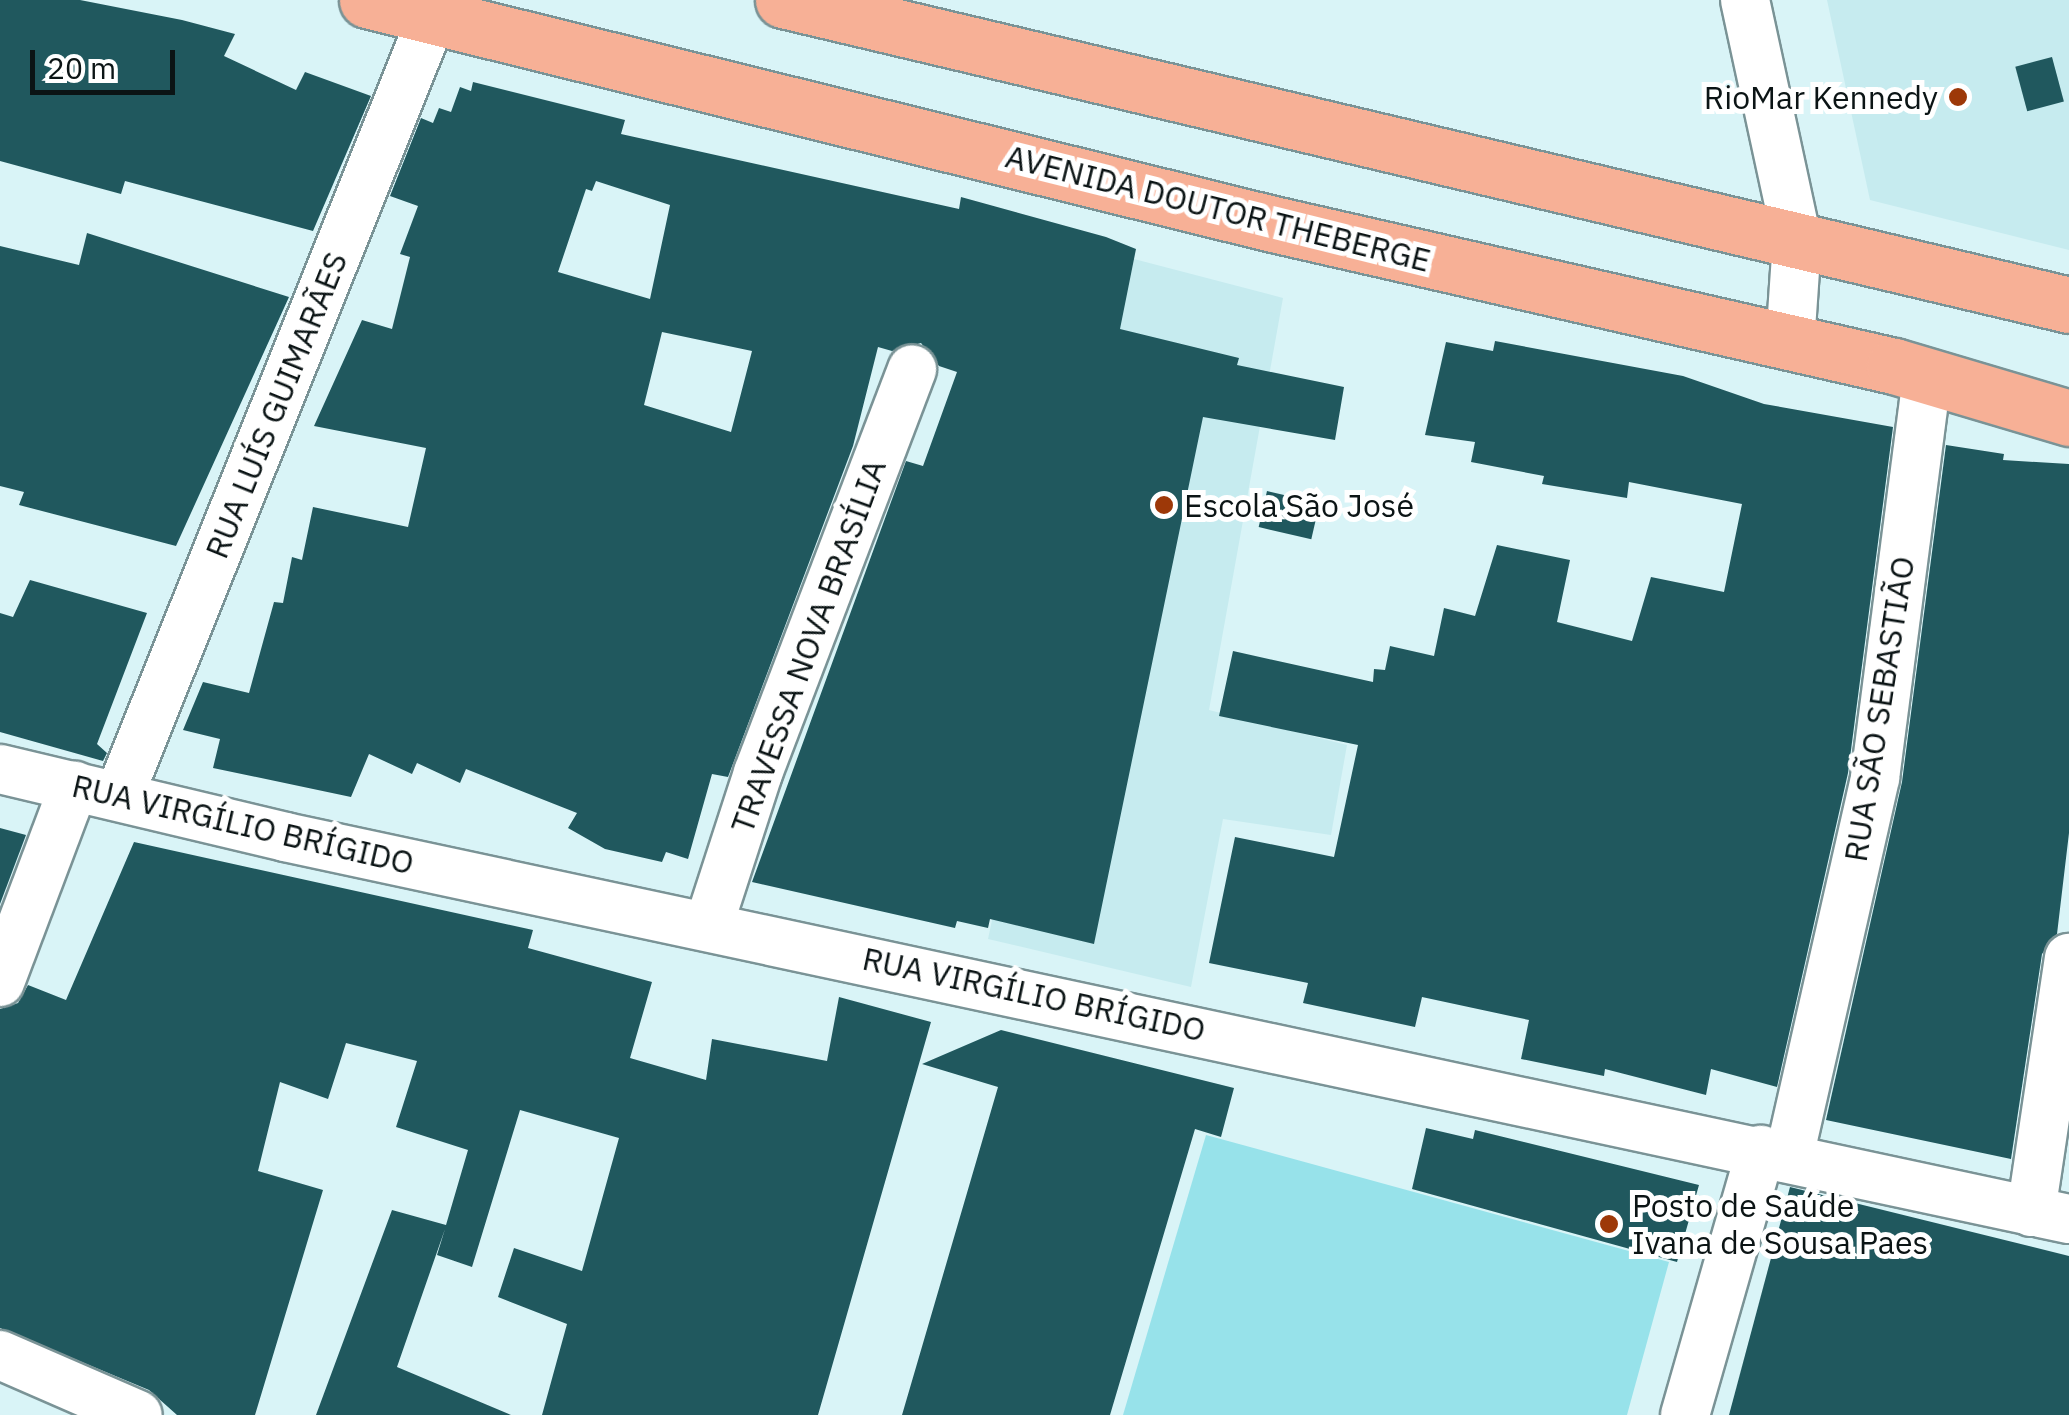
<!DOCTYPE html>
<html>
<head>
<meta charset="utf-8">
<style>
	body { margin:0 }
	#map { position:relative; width:2069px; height:1415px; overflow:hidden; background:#d9f4f7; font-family:"IBM Plex Sans",sans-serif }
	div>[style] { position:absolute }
	.built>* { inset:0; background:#c6ebef }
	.green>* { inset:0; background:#97e2ea }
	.building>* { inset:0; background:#20585e; transform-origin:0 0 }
	.roads { filter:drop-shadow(2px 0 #7a9396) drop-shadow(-2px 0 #7a9396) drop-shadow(0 2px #7a9396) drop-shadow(0 -2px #7a9396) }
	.minor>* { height:48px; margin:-24px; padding:0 24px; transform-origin:24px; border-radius:24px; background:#fff }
	.primary>* { height:55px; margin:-27.5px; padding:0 27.5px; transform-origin:27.5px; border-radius:27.5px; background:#f7b096 }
	.dots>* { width:28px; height:28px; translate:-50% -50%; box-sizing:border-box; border:5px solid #fff; border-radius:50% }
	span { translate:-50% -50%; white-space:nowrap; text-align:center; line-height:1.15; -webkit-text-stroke:10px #fff; paint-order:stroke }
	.poi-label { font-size:32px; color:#0b1415 }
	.right { translate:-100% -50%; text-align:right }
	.left { translate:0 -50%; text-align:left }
	.street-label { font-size:32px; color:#0b1415 }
	.scale { position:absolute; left:30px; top:50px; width:145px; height:45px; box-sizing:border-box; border:5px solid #0b1415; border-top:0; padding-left:12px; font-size:30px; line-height:35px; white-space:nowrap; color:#0b1415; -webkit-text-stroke:8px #fff; paint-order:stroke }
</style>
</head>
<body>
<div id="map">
	<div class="built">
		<div style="clip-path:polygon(1827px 0,2069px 0,2069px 250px,1870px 200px)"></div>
		<div style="clip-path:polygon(1134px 259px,1283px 298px,1209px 710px,1347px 745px,1331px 835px,1223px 819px,1191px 987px,988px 939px)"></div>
	</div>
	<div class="green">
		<div style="clip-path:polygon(1206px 1135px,1669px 1262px,1627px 1415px,1123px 1415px)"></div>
	</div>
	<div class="building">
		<div style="clip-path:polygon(0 0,80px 0,182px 20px,235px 34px,224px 56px,296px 90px,305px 72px,371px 96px,313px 231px,125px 181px,121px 194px,0 161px)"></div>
		<div style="left:2052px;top:57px;width:46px;height:38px;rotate:75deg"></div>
		<div style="clip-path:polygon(evenodd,473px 82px,625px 120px,621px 134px,959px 209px,961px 197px,1106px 237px,1136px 249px,1120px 329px,1239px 358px,1237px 365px,1344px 387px,1335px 440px,1203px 417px,1094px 944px,990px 919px,988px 928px,957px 921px,955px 928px,752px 882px,906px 461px,923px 466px,957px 372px,939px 366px,921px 343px,892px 351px,878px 347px,853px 446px,728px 777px,712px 774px,688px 859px,666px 852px,662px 862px,605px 849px,568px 828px,577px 813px,466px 769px,460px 783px,417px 763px,412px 774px,369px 754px,351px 797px,213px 768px,220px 739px,183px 730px,203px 682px,249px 693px,274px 602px,283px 603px,292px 557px,302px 560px,313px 507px,408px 527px,426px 448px,314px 426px,362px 320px,392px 329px,410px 257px,400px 254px,418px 206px,390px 196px,421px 118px,433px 123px,439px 108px,451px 112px,460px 87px,471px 91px,473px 82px,596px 181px,670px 205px,650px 299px,558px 272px,586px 189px,592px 191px,596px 181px,473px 82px,662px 332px,752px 351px,731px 432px,644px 405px,662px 332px)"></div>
		<div style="clip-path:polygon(87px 233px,289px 297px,176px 546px,19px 505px,24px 492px,0 486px,0 246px,79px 265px)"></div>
		<div style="clip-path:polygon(1495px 341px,1683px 376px,1764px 404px,1893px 427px,1848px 773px,1777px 1087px,1711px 1069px,1706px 1095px,1605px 1069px,1604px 1076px,1521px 1059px,1529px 1020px,1422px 997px,1415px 1027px,1303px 1003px,1308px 983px,1209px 963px,1235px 837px,1334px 857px,1358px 745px,1219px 716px,1233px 651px,1373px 682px,1374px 669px,1385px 670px,1390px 646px,1434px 656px,1444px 608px,1475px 616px,1497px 545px,1570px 560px,1557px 622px,1632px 641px,1651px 577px,1724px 592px,1742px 504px,1629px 482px,1627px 498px,1542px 484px,1544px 476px,1471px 462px,1475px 442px,1425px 435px,1446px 342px,1493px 351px)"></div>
		<div style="clip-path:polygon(1946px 445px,2004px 454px,2003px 460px,2069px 464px,2069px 833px,2057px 934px,2042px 954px,2011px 1159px,1826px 1120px,1902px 782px)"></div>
		<div style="left:1267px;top:491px;width:54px;height:37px;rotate:13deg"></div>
		<div style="clip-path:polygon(30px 580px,147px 613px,97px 744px,107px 753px,103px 761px,0 732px,0 613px,13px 617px)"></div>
		<div style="clip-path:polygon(0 828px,26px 835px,0 904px)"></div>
		<div style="clip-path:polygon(134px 842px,533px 930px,528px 948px,652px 982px,630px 1058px,706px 1080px,712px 1039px,827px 1061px,839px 997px,931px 1022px,818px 1415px,542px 1415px,567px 1324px,498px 1297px,514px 1248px,582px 1271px,619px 1138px,520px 1110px,472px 1267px,437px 1255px,445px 1229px,397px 1367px,511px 1415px,316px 1415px,392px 1210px,446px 1225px,468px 1150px,396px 1127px,417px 1061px,346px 1043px,328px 1099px,280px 1082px,258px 1171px,323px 1190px,255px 1415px,177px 1415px,149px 1390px,0 1328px,0 1009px,18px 1003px,28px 985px,66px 1000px)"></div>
		<div style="clip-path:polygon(1001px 1030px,1234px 1088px,1221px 1137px,1195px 1129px,1110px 1415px,902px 1415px,998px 1087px,922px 1064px)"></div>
		<div style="clip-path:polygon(1426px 1128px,1473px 1139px,1475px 1130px,1699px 1185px,1677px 1262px,1412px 1189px)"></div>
		<div style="clip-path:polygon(1790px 1187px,2069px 1256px,2069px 1415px,1729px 1415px)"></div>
	</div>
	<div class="roads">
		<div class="minor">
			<div style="left:1745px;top:0;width:247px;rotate:77.8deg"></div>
			<div style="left:1797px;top:241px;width:102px;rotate:93.9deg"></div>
			<div style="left:0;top:769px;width:293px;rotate:13.4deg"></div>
			<div style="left:285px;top:837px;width:1824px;rotate:12.09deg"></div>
			<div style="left:119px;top:796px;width:842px;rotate:-68.1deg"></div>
			<div style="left:709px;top:924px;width:159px;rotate:-72deg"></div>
			<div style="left:758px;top:773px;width:432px;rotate:-69.1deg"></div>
			<div style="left:0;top:982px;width:210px;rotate:-69.3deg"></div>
			<div style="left:1789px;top:1157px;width:389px;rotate:-77.2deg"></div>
			<div style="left:1875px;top:778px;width:406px;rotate:-82.6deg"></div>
			<div style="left:2031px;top:1212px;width:257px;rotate:-81.5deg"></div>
			<div style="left:0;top:1355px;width:150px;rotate:23.5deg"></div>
			<div style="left:1685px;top:1415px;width:276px;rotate:-74deg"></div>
		</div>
		<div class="primary">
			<div style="left:367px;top:0;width:933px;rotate:13.89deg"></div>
			<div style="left:1273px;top:224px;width:637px;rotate:12.88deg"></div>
			<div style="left:1894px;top:366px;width:183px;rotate:16.5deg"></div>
			<div style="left:783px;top:0;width:1322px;rotate:13.34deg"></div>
		</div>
	</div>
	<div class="dots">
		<div style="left:1958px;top:97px;background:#9d3808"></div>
		<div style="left:1164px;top:505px;background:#9d3808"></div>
		<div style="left:1609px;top:1224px;background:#9d3808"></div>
	</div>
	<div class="poi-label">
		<span class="right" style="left:1938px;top:97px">RioMar Kennedy</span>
		<span class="left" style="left:1184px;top:505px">Escola São José</span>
		<span class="left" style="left:1632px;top:1224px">Posto de Saúde<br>Ivana de Sousa Paes</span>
	</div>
	<div class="street-label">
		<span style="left:1218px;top:208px;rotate:14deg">AVENIDA DOUTOR THEBERGE</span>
		<span style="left:276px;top:405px;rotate:-68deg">RUA LUÍS GUIMARÃES</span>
		<span style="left:808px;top:646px;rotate:-70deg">TRAVESSA NOVA BRASÍLIA</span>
		<span style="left:1879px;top:709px;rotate:-81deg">RUA SÃO SEBASTIÃO</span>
		<span style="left:243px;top:824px;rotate:13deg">RUA VIRGÍLIO BRÍGIDO</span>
		<span style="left:1034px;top:994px;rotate:12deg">RUA VIRGÍLIO BRÍGIDO</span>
	</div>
	<div class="scale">20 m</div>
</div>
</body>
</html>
